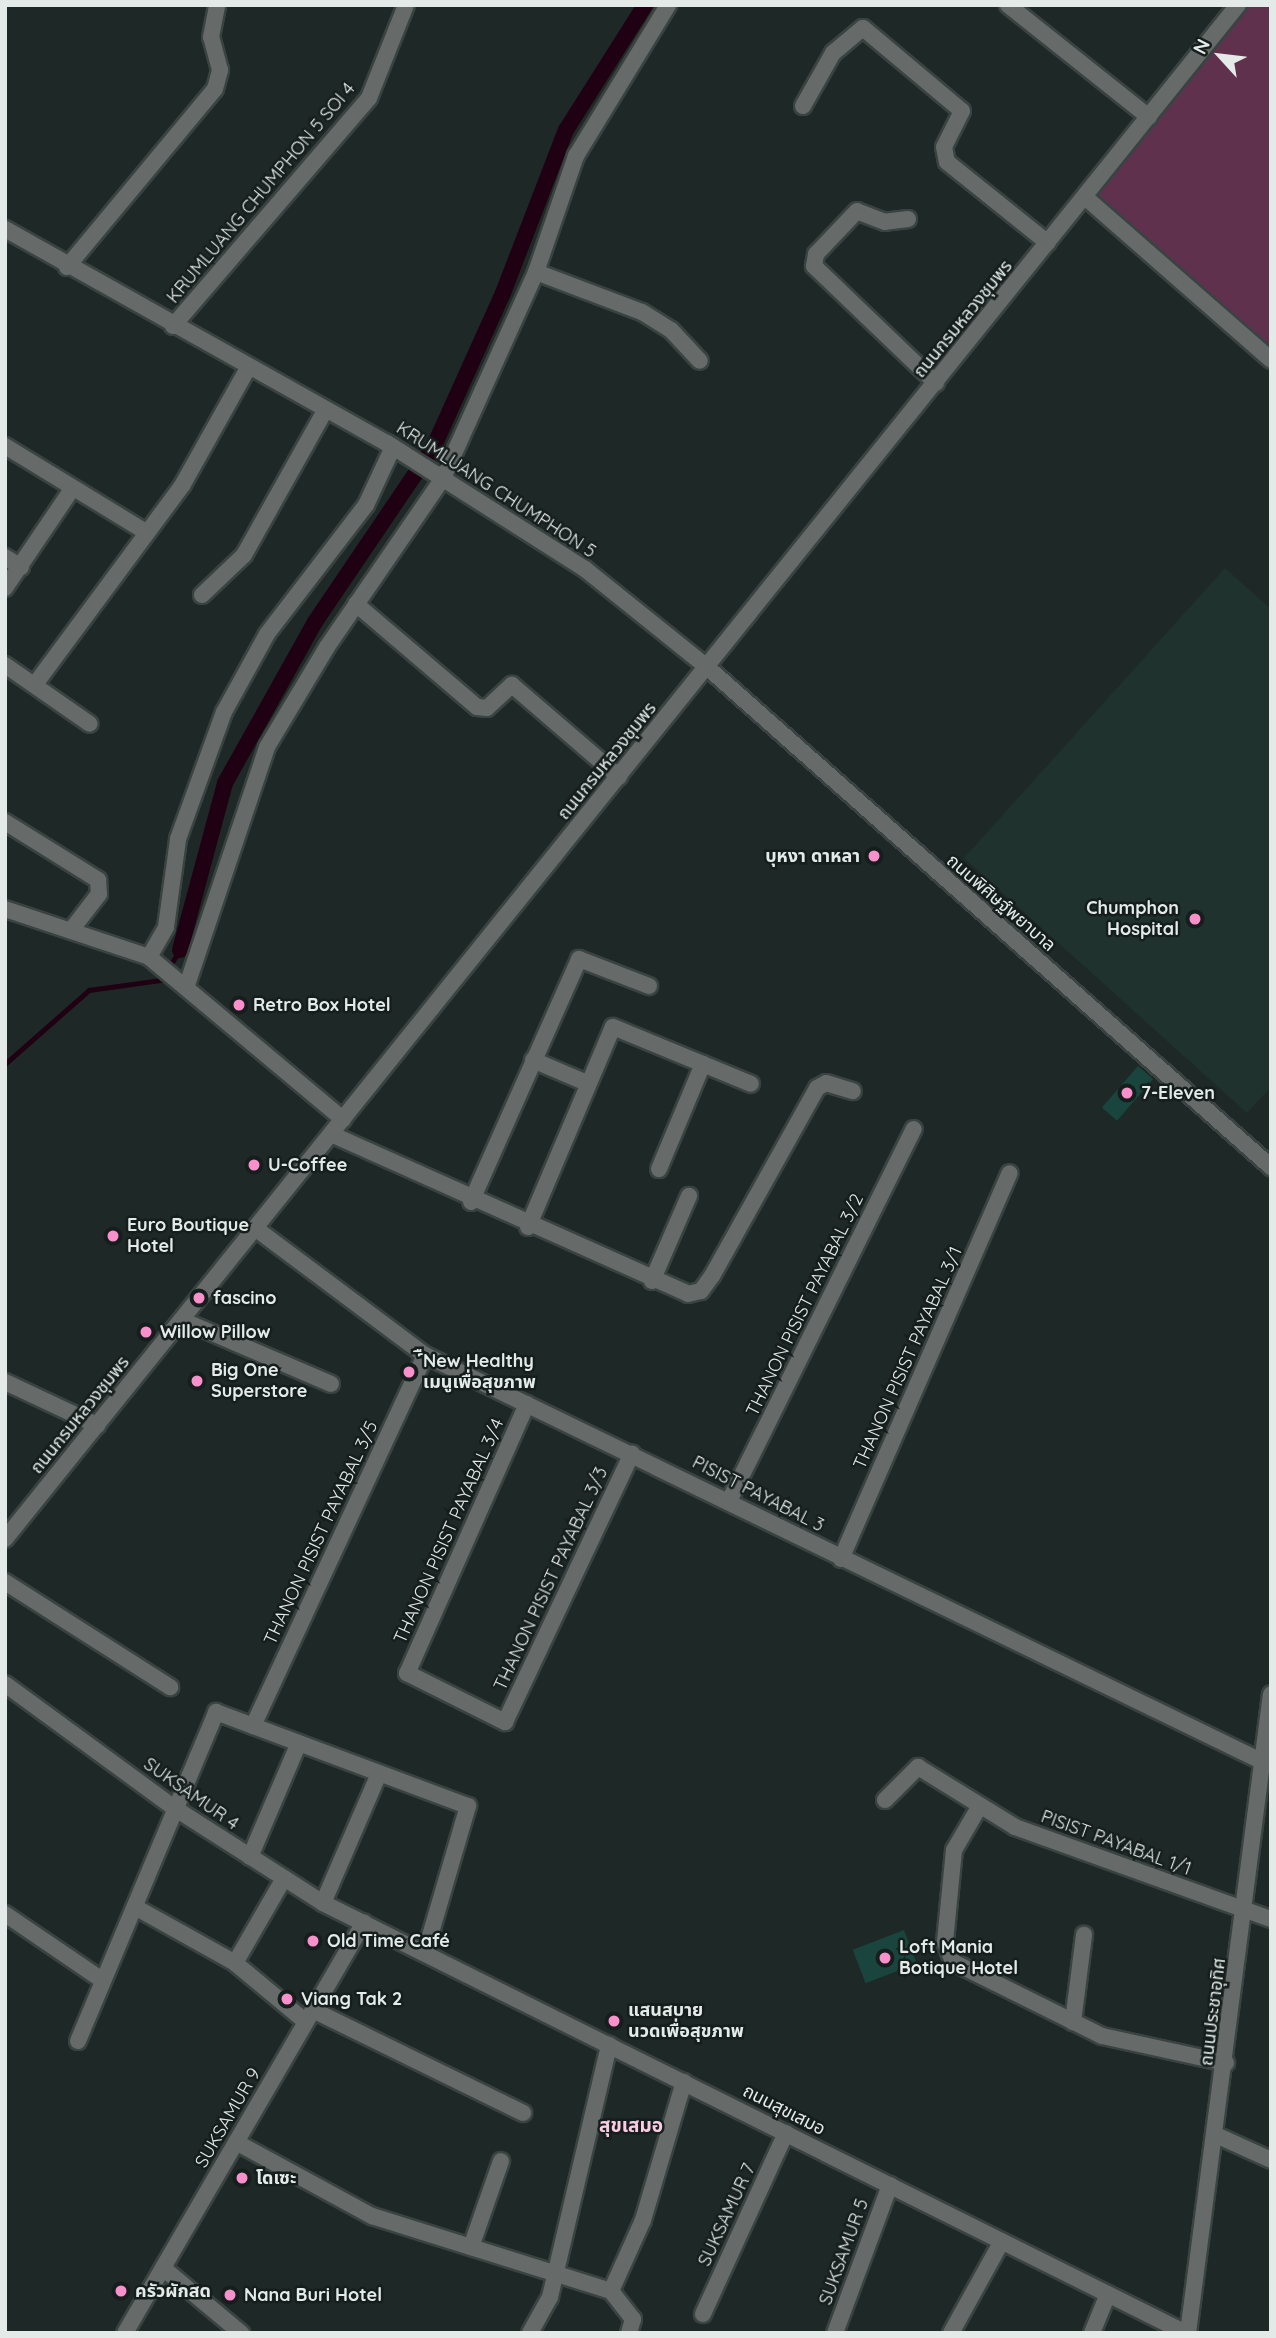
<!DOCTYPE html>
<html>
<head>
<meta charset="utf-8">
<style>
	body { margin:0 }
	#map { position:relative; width:1276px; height:2338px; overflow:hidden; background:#1e2826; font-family:Quicksand,"Noto Sans Thai",sans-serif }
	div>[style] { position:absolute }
	.built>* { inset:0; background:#20322e }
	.green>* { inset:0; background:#60314d }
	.stream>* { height:4.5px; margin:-2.25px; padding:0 2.25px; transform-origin:2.25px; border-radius:2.25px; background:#200013 }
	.canal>* { height:16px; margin:-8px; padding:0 8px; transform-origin:8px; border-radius:8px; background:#200013 }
	.building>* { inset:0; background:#19453e; transform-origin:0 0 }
	.roads { filter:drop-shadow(2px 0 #3a4341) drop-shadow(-2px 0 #3a4341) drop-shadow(0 2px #3a4341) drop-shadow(0 -2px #3a4341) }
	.minor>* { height:16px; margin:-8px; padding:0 8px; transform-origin:8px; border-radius:8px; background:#666b69 }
	.dots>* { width:19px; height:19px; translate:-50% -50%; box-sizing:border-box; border:4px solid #151e1c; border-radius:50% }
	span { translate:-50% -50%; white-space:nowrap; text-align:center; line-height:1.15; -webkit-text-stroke:5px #151e1c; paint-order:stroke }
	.street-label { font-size:18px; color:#e4eae8 }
	.poi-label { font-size:18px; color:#e4eae8; font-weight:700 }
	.right { translate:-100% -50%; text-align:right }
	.left { translate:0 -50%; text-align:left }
	.neighbourhood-label { font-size:19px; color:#fbcde5; font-weight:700 }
	.frame { position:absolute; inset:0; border:7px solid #e4eae8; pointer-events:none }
	.north { position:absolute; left:1185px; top:21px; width:70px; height:70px; -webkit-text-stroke:5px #151e1c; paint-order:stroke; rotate:297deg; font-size:19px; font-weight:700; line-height:28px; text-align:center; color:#e4eae8 }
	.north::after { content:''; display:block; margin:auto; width:24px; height:32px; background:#e4eae8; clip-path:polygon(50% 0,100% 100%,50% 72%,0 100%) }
</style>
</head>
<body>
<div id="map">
	<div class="built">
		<div style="clip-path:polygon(1225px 568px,1271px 609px,1271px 1087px,1247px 1113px,964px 858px)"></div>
	</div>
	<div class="green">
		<div style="clip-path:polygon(1238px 5px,1271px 5px,1271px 360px,1085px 197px)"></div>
	</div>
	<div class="stream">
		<div style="left:5px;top:1064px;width:112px;rotate:-41.4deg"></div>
		<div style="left:89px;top:990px;width:73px;rotate:-7.9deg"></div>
		<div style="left:161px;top:980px;width:36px;rotate:-58deg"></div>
	</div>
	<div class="canal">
		<div style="left:180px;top:950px;width:173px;rotate:-74.9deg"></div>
		<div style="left:225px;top:783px;width:184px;rotate:-60.8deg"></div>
		<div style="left:315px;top:622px;width:212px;rotate:-55.9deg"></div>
		<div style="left:434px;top:446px;width:168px;rotate:-65.7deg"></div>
		<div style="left:503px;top:293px;width:175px;rotate:-68.9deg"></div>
		<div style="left:566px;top:130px;width:148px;rotate:-57.7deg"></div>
	</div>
	<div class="building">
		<div style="left:1138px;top:1066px;width:20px;height:55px;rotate:41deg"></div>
		<div style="left:904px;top:1930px;width:36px;height:55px;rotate:69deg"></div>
	</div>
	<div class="roads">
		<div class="minor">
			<div style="left:1008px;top:5px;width:180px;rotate:38.5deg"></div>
			<div style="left:803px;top:106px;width:61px;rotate:-60.5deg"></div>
			<div style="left:833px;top:53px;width:39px;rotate:-40deg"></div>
			<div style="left:863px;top:28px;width:129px;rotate:40deg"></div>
			<div style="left:962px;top:111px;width:40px;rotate:116.6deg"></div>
			<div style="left:944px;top:147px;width:15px;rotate:79deg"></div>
			<div style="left:947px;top:162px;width:129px;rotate:38.7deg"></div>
			<div style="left:1085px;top:197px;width:247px;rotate:41.2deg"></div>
			<div style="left:908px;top:219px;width:23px;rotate:173deg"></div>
			<div style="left:885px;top:222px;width:30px;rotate:-159deg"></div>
			<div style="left:857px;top:211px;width:59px;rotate:133.6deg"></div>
			<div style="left:816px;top:254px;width:12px;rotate:99deg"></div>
			<div style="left:814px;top:266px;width:169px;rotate:43.8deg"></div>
			<div style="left:5px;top:229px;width:438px;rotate:29.3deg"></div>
			<div style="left:387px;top:443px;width:235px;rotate:32.5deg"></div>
			<div style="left:585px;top:569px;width:156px;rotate:38.8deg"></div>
			<div style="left:707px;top:667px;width:754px;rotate:41.56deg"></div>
			<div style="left:67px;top:267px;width:231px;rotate:-50.3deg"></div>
			<div style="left:215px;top:89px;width:20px;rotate:-75deg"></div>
			<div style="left:220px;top:70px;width:34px;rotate:-105deg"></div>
			<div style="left:211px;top:37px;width:33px;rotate:-79deg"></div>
			<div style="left:536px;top:272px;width:123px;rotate:-71deg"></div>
			<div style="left:576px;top:156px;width:177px;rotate:-58.6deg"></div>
			<div style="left:173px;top:326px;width:301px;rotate:-49.3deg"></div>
			<div style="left:369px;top:98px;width:100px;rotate:-68.3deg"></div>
			<div style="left:5px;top:446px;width:165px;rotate:31.4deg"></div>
			<div style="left:5px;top:557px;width:19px;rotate:32deg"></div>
			<div style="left:5px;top:588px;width:120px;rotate:-55.9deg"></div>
			<div style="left:202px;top:595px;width:58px;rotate:-43.6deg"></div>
			<div style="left:244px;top:555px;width:167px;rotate:-60.7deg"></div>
			<div style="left:356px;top:604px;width:159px;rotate:40.4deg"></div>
			<div style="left:477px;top:707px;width:10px;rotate:6deg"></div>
			<div style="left:487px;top:708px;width:34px;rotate:-43deg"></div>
			<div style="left:512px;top:685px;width:141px;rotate:40.7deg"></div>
			<div style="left:5px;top:665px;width:103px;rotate:34.8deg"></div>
			<div style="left:36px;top:683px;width:247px;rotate:-53.5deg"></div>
			<div style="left:183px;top:484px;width:133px;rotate:-60.7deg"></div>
			<div style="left:5px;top:822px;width:110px;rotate:31.9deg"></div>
			<div style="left:98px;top:880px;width:14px;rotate:86deg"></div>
			<div style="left:99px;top:894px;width:44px;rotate:127.6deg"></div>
			<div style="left:5px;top:909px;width:152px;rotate:18.4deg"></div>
			<div style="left:149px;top:957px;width:253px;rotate:39.9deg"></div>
			<div style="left:149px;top:957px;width:34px;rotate:-60deg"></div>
			<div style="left:166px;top:927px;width:89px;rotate:-82.2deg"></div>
			<div style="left:178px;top:839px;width:135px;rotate:-70.1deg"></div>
			<div style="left:224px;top:712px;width:89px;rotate:-61.1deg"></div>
			<div style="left:267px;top:634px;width:163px;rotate:-52.5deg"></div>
			<div style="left:366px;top:505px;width:64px;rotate:-65deg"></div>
			<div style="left:187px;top:985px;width:251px;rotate:-71.4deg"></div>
			<div style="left:267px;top:747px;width:117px;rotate:-59deg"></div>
			<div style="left:327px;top:647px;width:205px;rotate:-55.5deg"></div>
			<div style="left:443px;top:478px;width:226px;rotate:-65.7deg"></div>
			<div style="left:536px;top:272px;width:113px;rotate:20.7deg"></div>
			<div style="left:642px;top:312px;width:34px;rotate:32deg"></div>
			<div style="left:671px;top:330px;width:42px;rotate:46.9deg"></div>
			<div style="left:533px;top:1060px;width:59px;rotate:23.1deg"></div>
			<div style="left:331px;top:1134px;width:391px;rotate:24.1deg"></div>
			<div style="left:688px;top:1294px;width:13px;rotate:-13deg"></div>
			<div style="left:701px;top:1291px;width:19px;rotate:-54deg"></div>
			<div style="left:712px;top:1276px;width:215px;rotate:-60.8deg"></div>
			<div style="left:817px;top:1088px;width:10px;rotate:-29deg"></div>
			<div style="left:826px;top:1083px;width:28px;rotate:17deg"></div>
			<div style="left:659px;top:1169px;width:114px;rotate:-67.3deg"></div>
			<div style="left:471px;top:1202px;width:266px;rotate:-66deg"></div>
			<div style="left:579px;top:959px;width:75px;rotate:21.1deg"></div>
			<div style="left:528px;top:1227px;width:217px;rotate:-67deg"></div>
			<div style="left:613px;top:1027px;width:149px;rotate:22.4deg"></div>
			<div style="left:255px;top:1228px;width:212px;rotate:36.8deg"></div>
			<div style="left:425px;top:1355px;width:932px;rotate:25.9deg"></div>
			<div style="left:652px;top:1281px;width:93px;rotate:-66.5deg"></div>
			<div style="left:182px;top:1320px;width:162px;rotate:23.2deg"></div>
			<div style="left:5px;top:1382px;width:102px;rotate:25.1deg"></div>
			<div style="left:527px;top:1404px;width:295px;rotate:114deg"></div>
			<div style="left:407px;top:1673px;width:110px;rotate:26.6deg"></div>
			<div style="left:505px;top:1722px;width:297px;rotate:-64.7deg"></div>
			<div style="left:730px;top:1499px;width:413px;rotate:-63.6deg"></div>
			<div style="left:5px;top:1539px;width:1968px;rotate:-51.21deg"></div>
			<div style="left:841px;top:1559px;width:421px;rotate:-66.4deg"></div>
			<div style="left:5px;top:1582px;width:196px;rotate:32.5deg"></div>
			<div style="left:5px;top:1684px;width:212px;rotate:36.2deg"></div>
			<div style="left:176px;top:1809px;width:174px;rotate:32.6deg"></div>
			<div style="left:323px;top:1903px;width:964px;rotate:26.49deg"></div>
			<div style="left:253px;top:1726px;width:409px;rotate:-65.1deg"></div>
			<div style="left:885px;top:1800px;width:47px;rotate:-45deg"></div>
			<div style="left:918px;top:1767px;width:114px;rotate:31.7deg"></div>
			<div style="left:1015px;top:1827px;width:272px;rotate:19.8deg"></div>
			<div style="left:978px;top:1809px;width:48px;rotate:120.3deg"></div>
			<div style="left:954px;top:1850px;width:92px;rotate:95.6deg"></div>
			<div style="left:945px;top:1942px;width:22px;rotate:68deg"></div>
			<div style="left:953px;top:1962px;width:166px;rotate:26.4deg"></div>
			<div style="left:1102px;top:2036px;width:127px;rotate:12.3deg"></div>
			<div style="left:250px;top:1857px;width:122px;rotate:-66.8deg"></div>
			<div style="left:323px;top:1903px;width:138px;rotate:-66.6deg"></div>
			<div style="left:135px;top:1907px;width:115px;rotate:29.2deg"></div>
			<div style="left:235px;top:1963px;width:92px;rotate:39.7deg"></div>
			<div style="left:5px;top:1914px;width:114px;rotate:34.2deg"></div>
			<div style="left:235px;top:1963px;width:98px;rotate:-60deg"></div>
			<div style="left:313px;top:2010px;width:234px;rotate:26.1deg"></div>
			<div style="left:1073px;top:2022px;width:88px;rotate:-82.8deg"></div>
			<div style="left:78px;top:2041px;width:357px;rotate:-67.2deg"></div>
			<div style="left:216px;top:1712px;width:269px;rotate:20.5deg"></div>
			<div style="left:468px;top:1806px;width:153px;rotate:106.3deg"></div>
			<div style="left:1216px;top:2135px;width:60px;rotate:24.4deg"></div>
			<div style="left:236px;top:2142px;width:155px;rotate:28.6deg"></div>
			<div style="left:372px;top:2216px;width:250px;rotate:17.4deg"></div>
			<div style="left:611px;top:2291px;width:36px;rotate:52deg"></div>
			<div style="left:633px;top:2319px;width:15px;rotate:106deg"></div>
			<div style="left:471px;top:2247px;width:91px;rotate:-70.8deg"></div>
			<div style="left:163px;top:2268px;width:102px;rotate:39.8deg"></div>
			<div style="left:611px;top:2291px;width:78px;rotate:-65.7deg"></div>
			<div style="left:643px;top:2220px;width:144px;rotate:-73.5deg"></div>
			<div style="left:703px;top:2314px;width:199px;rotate:-65.4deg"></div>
			<div style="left:125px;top:2333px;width:475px;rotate:-59.8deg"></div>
			<div style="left:530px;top:2333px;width:41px;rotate:-60.9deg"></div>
			<div style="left:550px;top:2297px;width:259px;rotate:-76.8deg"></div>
			<div style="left:835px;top:2333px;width:158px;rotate:-69.6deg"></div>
			<div style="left:951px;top:2333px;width:105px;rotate:-61deg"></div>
			<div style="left:1092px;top:2333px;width:42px;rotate:-67.7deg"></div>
			<div style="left:1188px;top:2333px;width:644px;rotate:-82.6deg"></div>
		</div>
	</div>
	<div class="dots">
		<div style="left:874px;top:856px;background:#f890cc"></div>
		<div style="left:1195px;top:919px;background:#f890cc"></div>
		<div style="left:239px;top:1005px;background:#f890cc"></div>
		<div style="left:1127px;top:1093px;background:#f890cc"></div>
		<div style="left:254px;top:1165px;background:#f890cc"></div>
		<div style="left:113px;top:1236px;background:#f890cc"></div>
		<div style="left:199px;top:1298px;background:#f890cc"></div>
		<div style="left:146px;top:1332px;background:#f890cc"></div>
		<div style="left:409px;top:1372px;background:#f890cc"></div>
		<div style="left:197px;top:1381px;background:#f890cc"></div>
		<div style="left:313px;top:1941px;background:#f890cc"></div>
		<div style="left:885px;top:1958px;background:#f890cc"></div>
		<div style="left:287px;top:1999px;background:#f890cc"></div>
		<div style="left:614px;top:2021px;background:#f890cc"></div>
		<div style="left:242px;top:2178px;background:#f890cc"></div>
		<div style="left:121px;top:2291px;background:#f890cc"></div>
		<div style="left:230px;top:2295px;background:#f890cc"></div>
	</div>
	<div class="street-label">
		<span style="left:261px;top:193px;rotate:-50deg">KRUMLUANG CHUMPHON 5 SOI 4</span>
		<span style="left:963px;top:319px;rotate:-51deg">ถนนกรมหลวงชุมพร</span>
		<span style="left:496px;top:490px;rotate:33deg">KRUMLUANG CHUMPHON 5</span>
		<span style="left:607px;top:761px;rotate:-51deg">ถนนกรมหลวงชุมพร</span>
		<span style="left:1001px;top:903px;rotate:41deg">ถนนพิศิษฐ์พยาบาล</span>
		<span style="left:805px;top:1305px;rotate:-64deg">THANON PISIST PAYABAL 3/2</span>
		<span style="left:908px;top:1358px;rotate:-66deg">THANON PISIST PAYABAL 3/1</span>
		<span style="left:80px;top:1415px;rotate:-51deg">ถนนกรมหลวงชุมพร</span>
		<span style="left:758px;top:1494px;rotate:27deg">PISIST PAYABAL 3</span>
		<span style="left:449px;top:1531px;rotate:-66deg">THANON PISIST PAYABAL 3/4</span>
		<span style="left:321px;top:1533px;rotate:-65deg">THANON PISIST PAYABAL 3/5</span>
		<span style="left:551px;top:1579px;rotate:-65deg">THANON PISIST PAYABAL 3/3</span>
		<span style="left:191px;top:1794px;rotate:35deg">SUKSAMUR 4</span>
		<span style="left:1116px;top:1843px;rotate:20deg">PISIST PAYABAL 1/1</span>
		<span style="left:1213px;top:2012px;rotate:-83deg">ถนนประชาอุทิศ</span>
		<span style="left:784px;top:2110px;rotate:27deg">ถนนสุขเสมอ</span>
		<span style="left:228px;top:2118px;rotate:-60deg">SUKSAMUR 9</span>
		<span style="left:727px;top:2215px;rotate:-65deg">SUKSAMUR 7</span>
		<span style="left:844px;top:2252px;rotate:-70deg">SUKSAMUR 5</span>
	</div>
	<div class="poi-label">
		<span class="right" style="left:860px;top:856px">บุหงา ดาหลา</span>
		<span class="right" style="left:1179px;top:919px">Chumphon<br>Hospital</span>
		<span class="left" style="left:253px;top:1005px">Retro Box Hotel</span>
		<span class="left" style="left:1141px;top:1093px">7-Eleven</span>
		<span class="left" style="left:268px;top:1165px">U-Coffee</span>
		<span class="left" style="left:127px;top:1236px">Euro Boutique<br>Hotel</span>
		<span class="left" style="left:213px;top:1298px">fascino</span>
		<span class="left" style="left:160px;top:1332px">Willow Pillow</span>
		<span class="left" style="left:423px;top:1372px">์ืNew Healthy<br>เมนูเพื่อสุขภาพ</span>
		<span class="left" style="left:211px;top:1381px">Big One<br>Superstore</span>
		<span class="left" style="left:327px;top:1941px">Old Time Café</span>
		<span class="left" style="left:899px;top:1958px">Loft Mania<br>Botique Hotel</span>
		<span class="left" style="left:301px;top:1999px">Viang Tak 2</span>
		<span class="left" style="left:628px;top:2021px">แสนสบาย<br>นวดเพื่อสุขภาพ</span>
		<span class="left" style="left:256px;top:2178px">โดเซะ</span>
		<span class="left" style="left:135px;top:2291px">ครัวผักสด</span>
		<span class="left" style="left:244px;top:2295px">Nana Buri Hotel</span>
	</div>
	<div class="neighbourhood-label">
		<span style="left:631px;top:2126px">สุขเสมอ</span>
	</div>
	<div class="frame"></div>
	<div class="north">N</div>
</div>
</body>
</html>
